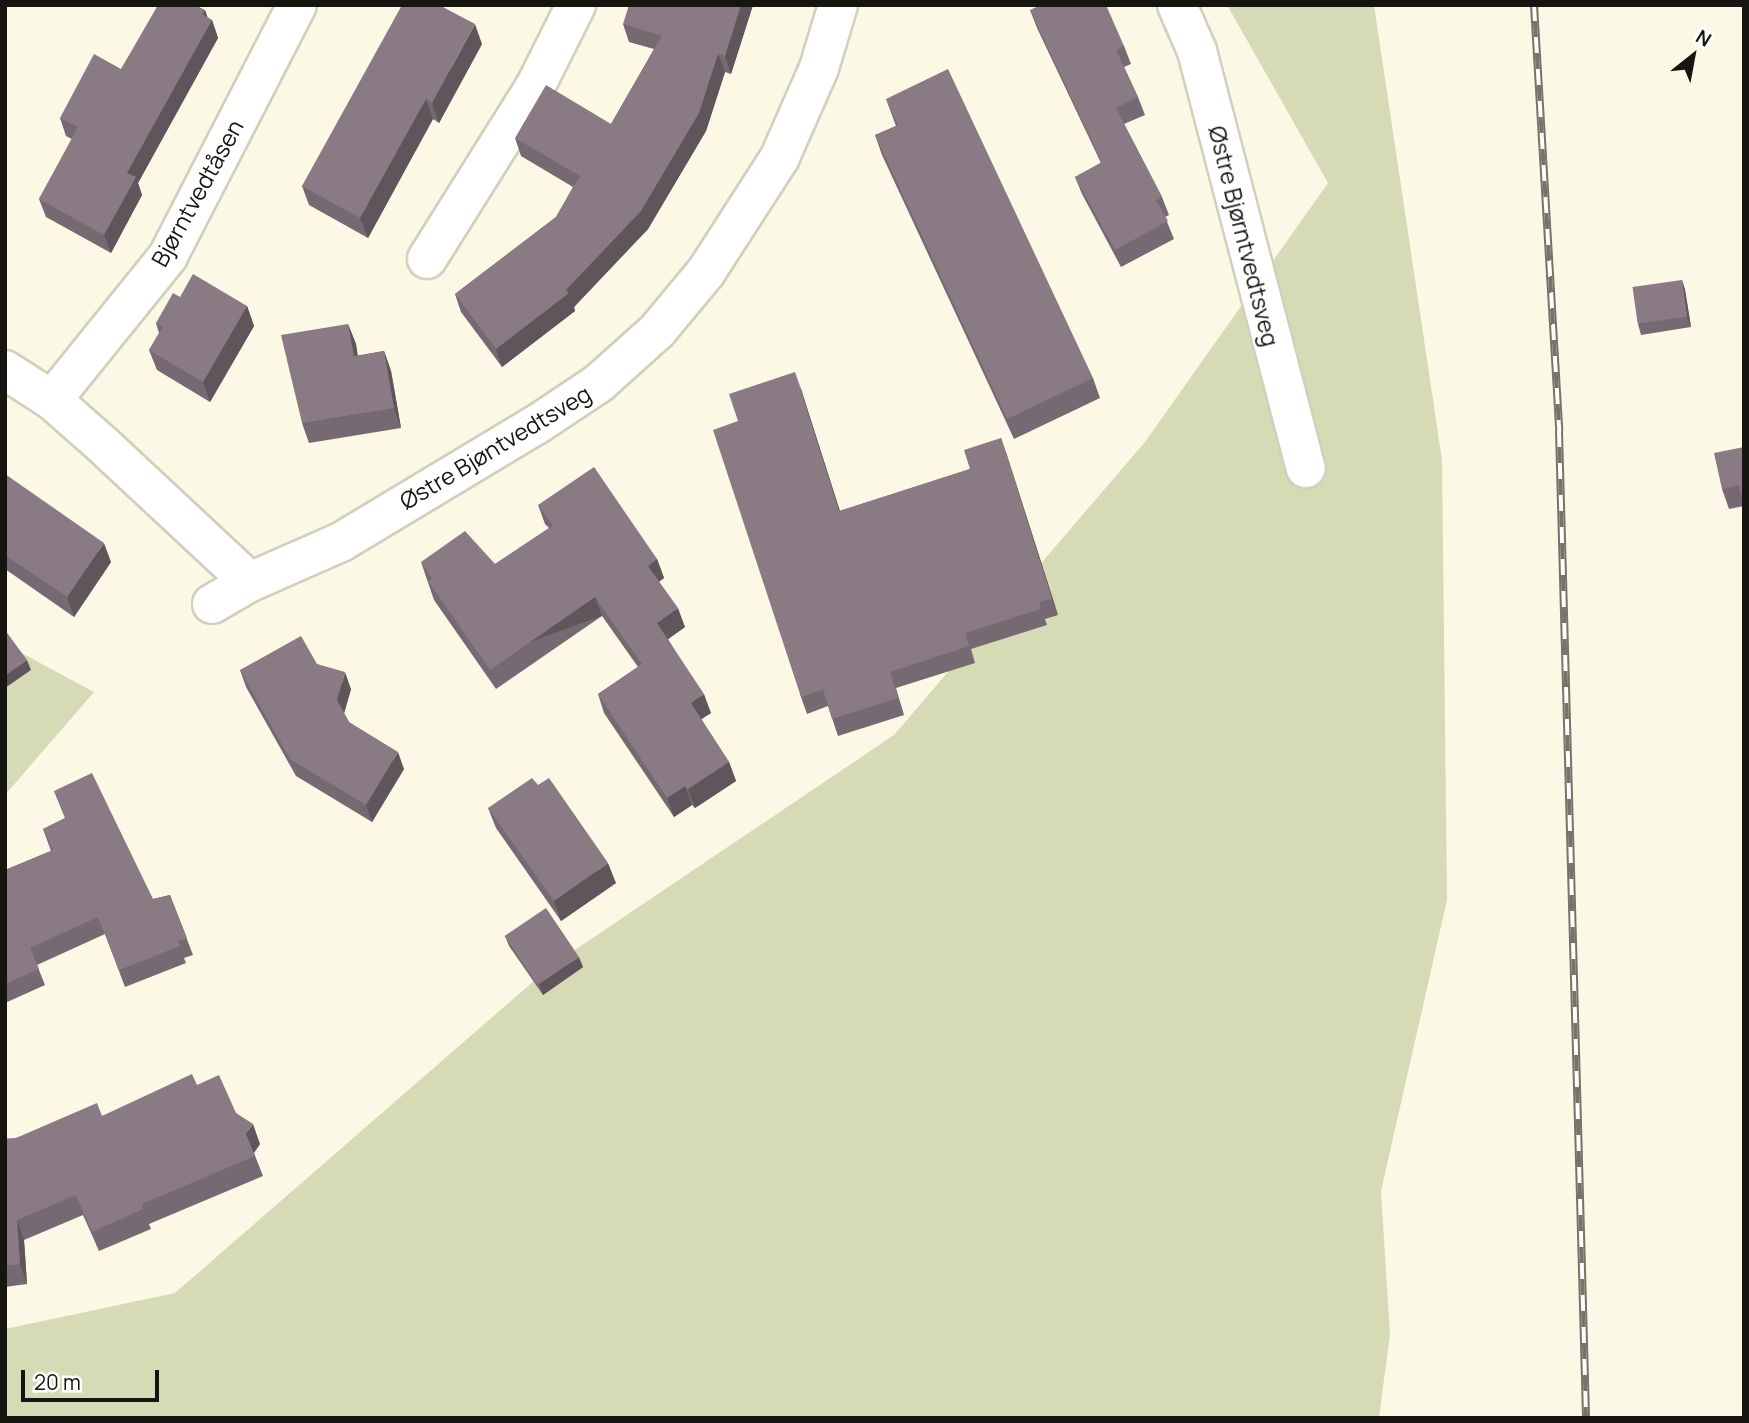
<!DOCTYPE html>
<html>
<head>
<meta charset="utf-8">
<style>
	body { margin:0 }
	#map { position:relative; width:1749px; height:1423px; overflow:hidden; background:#fbf8e6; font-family:Manrope,sans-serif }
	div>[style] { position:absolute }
	.green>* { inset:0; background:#d7dbb5 }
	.roads { filter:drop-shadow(2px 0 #d2cfbd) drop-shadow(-2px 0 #d2cfbd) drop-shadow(0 2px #d2cfbd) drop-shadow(0 -2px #d2cfbd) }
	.minor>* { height:38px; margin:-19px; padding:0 19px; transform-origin:19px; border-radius:19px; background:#fff }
	.rail>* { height:8px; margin-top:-4px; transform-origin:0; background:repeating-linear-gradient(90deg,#fff 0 16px,#767469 0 32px); box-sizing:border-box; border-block:2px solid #767469 }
	.wall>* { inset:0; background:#776971 }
	.shaded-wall>* { inset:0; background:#61555c; transform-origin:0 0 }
	.building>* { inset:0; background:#8a7a83; transform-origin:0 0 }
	span { translate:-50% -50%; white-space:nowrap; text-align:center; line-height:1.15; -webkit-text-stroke:5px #fff; paint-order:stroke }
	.street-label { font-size:23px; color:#16150f }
	.frame { position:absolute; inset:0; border:7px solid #16150f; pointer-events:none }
	.north { position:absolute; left:1658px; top:21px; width:70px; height:70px; -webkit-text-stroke:5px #fff; paint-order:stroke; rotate:31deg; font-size:19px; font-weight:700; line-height:28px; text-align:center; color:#16150f }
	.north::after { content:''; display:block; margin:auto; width:24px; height:32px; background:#16150f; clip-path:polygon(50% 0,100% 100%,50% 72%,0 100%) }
	.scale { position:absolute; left:21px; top:1370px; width:138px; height:32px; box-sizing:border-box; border:4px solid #16150f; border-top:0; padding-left:9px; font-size:21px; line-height:24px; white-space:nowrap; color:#16150f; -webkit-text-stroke:5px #fff; paint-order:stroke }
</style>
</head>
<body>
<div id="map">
	<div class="green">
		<div style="clip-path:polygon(1227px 5px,1374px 5px,1442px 460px,1447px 900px,1381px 1191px,1390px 1334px,1379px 1418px,5px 1418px,5px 1329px,175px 1293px,551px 966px,894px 735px,1145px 442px,1328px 183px)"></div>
		<div style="clip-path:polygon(5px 644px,94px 692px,5px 795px)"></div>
	</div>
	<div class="roads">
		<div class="minor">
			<div style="left:1177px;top:5px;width:50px;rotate:66.5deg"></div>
			<div style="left:1197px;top:51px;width:431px;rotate:75.4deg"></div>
			<div style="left:427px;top:259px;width:203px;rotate:-57.9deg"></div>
			<div style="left:535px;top:87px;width:92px;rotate:-63.4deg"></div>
			<div style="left:5px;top:370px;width:56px;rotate:32.6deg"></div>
			<div style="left:52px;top:400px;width:68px;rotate:41.4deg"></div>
			<div style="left:103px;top:445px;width:201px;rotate:43deg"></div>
			<div style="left:52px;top:400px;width:185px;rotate:-51.1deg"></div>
			<div style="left:168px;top:256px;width:282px;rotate:-62.8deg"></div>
			<div style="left:212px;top:604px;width:44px;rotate:-30.1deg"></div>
			<div style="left:250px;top:582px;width:99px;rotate:-23.7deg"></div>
			<div style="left:341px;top:542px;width:227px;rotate:-31deg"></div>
			<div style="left:536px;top:425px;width:76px;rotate:-33.7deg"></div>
			<div style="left:599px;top:383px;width:78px;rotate:-41.9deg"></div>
			<div style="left:657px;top:331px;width:77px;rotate:-50.3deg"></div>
			<div style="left:706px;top:272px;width:137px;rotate:-57.2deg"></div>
			<div style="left:780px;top:157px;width:97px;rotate:-66.3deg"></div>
			<div style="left:819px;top:68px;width:66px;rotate:-73.2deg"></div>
		</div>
	</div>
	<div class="rail">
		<div style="left:1534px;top:5px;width:427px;rotate:86.6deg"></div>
		<div style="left:1559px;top:431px;width:987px;rotate:88.43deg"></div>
	</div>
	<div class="wall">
		<div style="clip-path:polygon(753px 5px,731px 74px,725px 72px,706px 131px,648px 229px,574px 307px,575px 311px,502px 367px,461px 312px,455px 294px,556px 217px,573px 187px,521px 156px,515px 138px,611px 124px,654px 49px,629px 42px,623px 24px)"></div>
		<div style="clip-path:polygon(205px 10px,207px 17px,212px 20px,218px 38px,138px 183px,142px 195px,111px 253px,46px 217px,39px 199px,72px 139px,66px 136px,60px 118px,121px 69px)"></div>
		<div style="clip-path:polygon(1030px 10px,1124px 46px,1131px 64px,1124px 67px,1138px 97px,1145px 115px,1124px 124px,1162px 197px,1169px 215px,1165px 217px,1174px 239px,1121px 267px,1082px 194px,1075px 177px,1101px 163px,1037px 28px)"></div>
		<div style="clip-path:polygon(482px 44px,439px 123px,433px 119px,368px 238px,309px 205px,302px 186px)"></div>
		<div style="clip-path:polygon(886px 99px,1093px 378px,1100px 398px,1014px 439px,882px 155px,875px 135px,896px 126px)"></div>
		<div style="clip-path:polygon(1682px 280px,1685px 290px,1691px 327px,1641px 335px,1638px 324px)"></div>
		<div style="clip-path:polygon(180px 297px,247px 306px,254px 326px,210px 402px,157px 370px,149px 350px,159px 333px,156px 323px)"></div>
		<div style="clip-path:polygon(348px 324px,356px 344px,357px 356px,384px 351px,391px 371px,401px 428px,309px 443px,302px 423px)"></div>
		<div style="clip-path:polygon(801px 389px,840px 511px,970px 469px,1001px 438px,1058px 615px,1045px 619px,1047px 625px,971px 649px,975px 663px,896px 688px,904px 715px,838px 736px,828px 706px,807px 714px,801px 697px,738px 421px)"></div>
		<div style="clip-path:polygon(1744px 447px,1744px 506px,1729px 509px,1722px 489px)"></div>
		<div style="clip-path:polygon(5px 474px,111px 562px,74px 617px,5px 569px)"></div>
		<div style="clip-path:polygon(538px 505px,657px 559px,664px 578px,659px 582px,685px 627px,668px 639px,711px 713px,701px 719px,729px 762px,736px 781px,695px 808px,692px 805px,674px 817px,604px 713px,598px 694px,638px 667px,602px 616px,496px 689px,434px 600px,421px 562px,495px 564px,549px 528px,545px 524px)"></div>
		<div style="clip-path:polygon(317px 664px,351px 689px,344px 713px,349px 722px,404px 769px,372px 822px,296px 776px,246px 687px,240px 670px)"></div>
		<div style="clip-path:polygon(54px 791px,153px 899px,170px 895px,193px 955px,184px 958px,186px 963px,125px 987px,105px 934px,37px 965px,45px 985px,5px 1003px,5px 870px,51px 851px,43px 829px,65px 818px)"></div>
		<div style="clip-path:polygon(488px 808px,616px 883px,561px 921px,496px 828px)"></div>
		<div style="clip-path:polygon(505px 936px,583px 967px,543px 995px,509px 946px)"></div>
		<div style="clip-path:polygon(197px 1085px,236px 1113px,260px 1144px,254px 1153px,263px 1176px,149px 1224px,151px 1229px,99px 1251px,83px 1215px,24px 1240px,27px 1284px,5px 1287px,5px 1139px,16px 1138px,102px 1116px)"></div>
	</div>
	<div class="shaded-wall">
		<div style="clip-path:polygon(741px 5px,753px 5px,731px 74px,725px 56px)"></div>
		<div style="clip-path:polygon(205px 10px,210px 24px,212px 20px,218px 38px,138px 183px,142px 195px,111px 253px,104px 235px,127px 173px)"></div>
		<div style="clip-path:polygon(475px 24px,482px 44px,439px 123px,432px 103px)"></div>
		<div style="clip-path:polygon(718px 54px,725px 72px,706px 131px,648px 229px,574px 307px,575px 311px,502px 367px,496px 349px,566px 290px)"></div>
		<div style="clip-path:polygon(426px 99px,433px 119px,368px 238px,360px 218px)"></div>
		<div style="clip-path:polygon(1682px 280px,1685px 290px,1691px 327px,1687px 317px)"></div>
		<div style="clip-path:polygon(247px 306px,254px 326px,210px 402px,203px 382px)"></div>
		<div style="clip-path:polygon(348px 324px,356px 344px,361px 376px,354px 356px)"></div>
		<div style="clip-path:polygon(384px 351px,391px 371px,401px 428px,394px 408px)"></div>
		<div style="clip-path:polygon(795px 372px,801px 389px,845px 528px,839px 511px)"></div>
		<div style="clip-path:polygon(1001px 438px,1007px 455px,1058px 615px,1052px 599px)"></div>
		<div style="clip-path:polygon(104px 543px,111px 562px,74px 617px,67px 597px)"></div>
		<div style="clip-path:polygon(657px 559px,664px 578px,655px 584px,648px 566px)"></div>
		<div style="left:595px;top:597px;width:20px;height:128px;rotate:70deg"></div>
		<div style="clip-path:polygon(678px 608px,685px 627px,664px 642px,657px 623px)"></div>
		<div style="clip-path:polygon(27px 660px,31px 670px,5px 688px,5px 675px)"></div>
		<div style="clip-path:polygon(345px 672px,351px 689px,343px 717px,337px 700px)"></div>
		<div style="clip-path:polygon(704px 694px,711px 713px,697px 722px,691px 703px)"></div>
		<div style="clip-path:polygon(398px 752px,404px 769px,372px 822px,366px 805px)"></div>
		<div style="clip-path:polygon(729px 762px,736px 781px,695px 808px,688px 789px)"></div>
		<div style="clip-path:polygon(685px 786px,692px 805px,674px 817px,667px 798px)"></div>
		<div style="clip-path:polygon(608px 863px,616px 883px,561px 921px,554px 901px)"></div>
		<div style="clip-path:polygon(579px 957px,583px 967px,543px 995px,539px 984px)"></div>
		<div style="clip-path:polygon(253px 1124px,260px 1144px,253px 1154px,246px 1134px)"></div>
		<div style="clip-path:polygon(17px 1220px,24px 1240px,27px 1284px,20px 1264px)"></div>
	</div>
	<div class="building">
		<div style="clip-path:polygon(158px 5px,195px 5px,205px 10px,202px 14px,212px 20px,127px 173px,136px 177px,104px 235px,39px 199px,78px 127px,60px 118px,94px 54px,121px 69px)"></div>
		<div style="clip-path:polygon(402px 5px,439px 5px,475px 24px,432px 103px,426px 99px,360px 218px,302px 186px)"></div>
		<div style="clip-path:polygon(629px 5px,741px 5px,725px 56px,718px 54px,699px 113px,641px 211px,566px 290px,569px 293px,496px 349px,455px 294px,556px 217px,580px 176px,515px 138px,546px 85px,611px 124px,662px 36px,623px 24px)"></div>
		<div style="clip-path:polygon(1041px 5px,1106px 5px,1124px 46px,1116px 50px,1138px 97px,1116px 108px,1162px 197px,1156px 200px,1168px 221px,1115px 250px,1075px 177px,1102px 162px,1030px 10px)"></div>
		<div style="clip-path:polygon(948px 69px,1093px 378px,1007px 419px,875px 135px,898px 125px,886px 99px)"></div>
		<div style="clip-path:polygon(193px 274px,247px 306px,203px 382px,149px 350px,163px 327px,156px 323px,173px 293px,180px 297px)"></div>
		<div style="left:1682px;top:280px;width:37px;height:50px;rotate:82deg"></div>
		<div style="clip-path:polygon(348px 324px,354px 356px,384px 351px,394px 408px,302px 423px,281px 335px)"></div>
		<div style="clip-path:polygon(795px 372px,839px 511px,970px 469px,964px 450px,1001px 438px,1052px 599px,1039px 602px,1041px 609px,965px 633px,969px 646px,890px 672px,898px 698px,832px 719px,823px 689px,801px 697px,713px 430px,738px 421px,729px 394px)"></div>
		<div style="clip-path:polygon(1744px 447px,1744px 496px,1741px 496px,1739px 485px,1722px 489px,1714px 453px)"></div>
		<div style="clip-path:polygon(594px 467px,657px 559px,648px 566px,678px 608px,657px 623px,704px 694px,691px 703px,729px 762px,688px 789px,685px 786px,667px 798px,598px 694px,642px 664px,595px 597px,490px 670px,428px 581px,432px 578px,421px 562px,465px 531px,495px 564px,553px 526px,538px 505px)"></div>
		<div style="clip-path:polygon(5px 474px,104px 543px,67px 597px,5px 555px)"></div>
		<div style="clip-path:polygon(5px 630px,27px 660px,5px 675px)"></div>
		<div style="clip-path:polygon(301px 636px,317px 664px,345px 672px,337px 700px,349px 722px,398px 752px,366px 805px,290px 759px,240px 670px)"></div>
		<div style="clip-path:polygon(92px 773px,153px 899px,170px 895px,187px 938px,178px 941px,180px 946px,119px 970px,98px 917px,30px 948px,39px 969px,5px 984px,5px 870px,53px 850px,43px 829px,66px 818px,54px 791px)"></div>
		<div style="clip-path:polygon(532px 778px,538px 785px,549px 778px,608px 863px,554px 901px,488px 808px)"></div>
		<div style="left:546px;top:908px;width:59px;height:50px;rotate:56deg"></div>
		<div style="clip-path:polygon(192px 1074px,197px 1085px,219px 1075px,236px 1113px,253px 1124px,246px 1134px,255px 1156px,142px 1204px,143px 1209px,92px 1232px,76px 1195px,17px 1220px,20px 1264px,5px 1266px,5px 1139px,16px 1138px,97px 1103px,102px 1116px)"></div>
	</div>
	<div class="street-label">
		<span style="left:197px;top:193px;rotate:-61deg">Bjørntvedtåsen</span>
		<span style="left:1244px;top:236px;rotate:76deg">Østre Bjørntvedtsveg</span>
		<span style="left:495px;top:447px;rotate:-31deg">Østre Bjøntvedtsveg</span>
	</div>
	<div class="frame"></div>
	<div class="north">N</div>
	<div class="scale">20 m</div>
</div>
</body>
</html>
